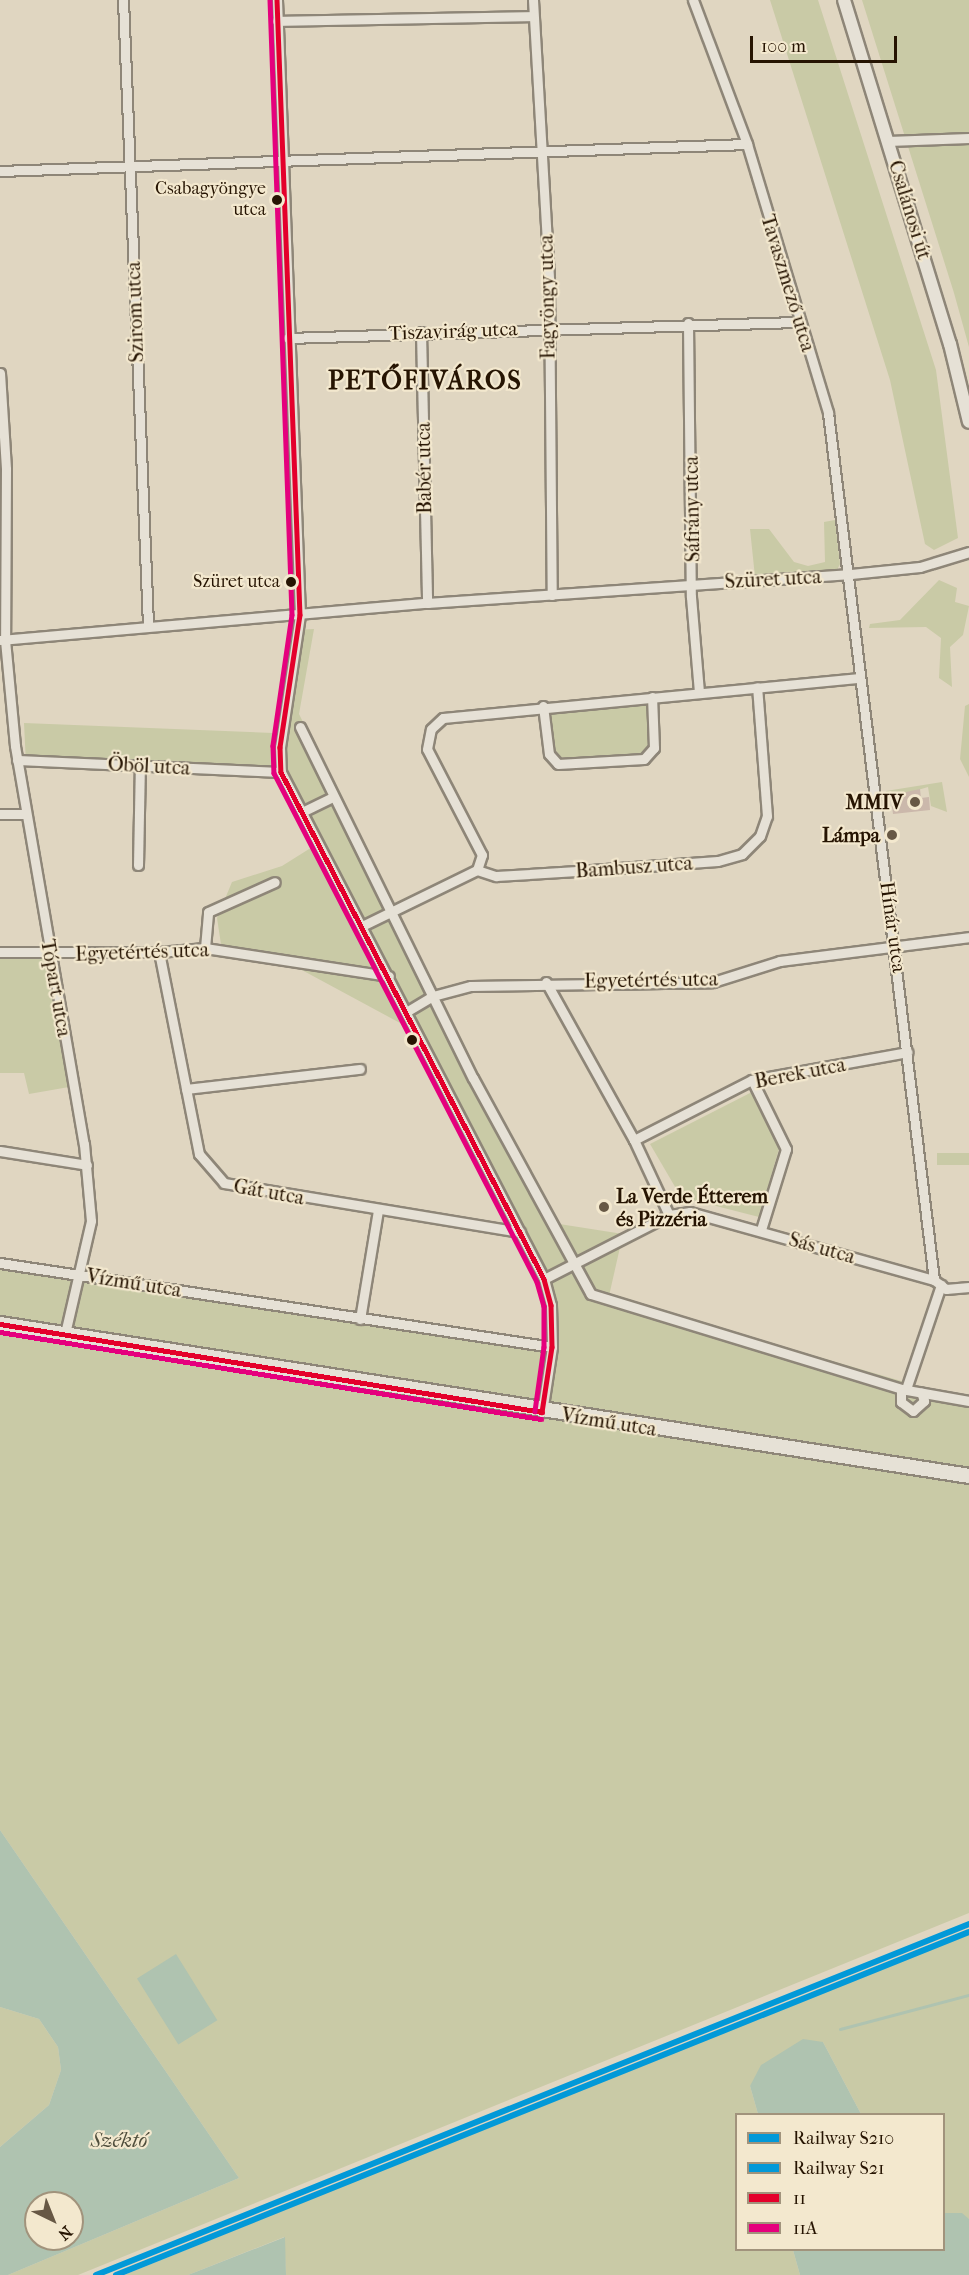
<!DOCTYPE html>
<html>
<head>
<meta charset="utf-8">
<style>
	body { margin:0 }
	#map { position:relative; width:969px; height:2275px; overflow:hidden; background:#e0d6c1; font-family:"IM FELL French Canon",serif }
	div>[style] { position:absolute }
	.green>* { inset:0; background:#c9caa6; transform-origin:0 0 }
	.water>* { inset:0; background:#afc3b0; transform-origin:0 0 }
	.stream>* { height:3px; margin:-1.5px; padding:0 1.5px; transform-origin:1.5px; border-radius:1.5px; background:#afc3b0 }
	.building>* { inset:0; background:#cbb8ab }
	.roads { filter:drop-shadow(2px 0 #8e8678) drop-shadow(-2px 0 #8e8678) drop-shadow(0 2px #8e8678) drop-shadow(0 -2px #8e8678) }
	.minor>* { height:9px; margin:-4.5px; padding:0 4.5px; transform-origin:4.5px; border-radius:4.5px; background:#e6e1d6 }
	.tertiary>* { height:12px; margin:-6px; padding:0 6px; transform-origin:6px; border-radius:6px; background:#e6e1d6 }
	.secondary>* { height:14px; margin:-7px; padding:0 7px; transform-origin:7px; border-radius:7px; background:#e6e1d6 }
	.bus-1>* { height:4.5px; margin:-2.25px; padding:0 2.25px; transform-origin:2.25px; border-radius:2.25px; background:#e4002b }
	.bus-2>* { height:4.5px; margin:-2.25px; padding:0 2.25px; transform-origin:2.25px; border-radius:2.25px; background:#e5007d }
	.rail-1>* { height:6px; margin:-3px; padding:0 3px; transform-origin:3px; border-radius:3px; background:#0299d8 }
	.rail-2>* { height:6px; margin:-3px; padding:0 3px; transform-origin:3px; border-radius:3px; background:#0299d8 }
	.dots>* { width:16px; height:16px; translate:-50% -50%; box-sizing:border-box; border:3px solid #f3e8ce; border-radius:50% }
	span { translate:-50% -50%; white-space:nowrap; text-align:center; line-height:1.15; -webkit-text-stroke:4.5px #f3e8ce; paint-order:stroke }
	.bus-label { font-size:18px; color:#261402 }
	.right { translate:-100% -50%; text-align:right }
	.street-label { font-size:20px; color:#261402 }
	.poi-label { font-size:20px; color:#261402; font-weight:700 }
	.left { translate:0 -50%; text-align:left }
	.water-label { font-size:21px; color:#4f4e3c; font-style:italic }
	.district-label { font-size:26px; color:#261402; font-weight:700; letter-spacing:1.5px }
	.legend { position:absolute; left:735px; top:2113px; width:210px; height:138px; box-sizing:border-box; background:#f3e8ce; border:2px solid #a1937c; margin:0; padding:8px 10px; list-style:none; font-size:18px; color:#261402 }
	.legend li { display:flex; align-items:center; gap:12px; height:30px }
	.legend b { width:30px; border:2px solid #a1937c }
	.north { position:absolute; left:24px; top:2191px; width:60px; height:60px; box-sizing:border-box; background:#f3e8ce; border:2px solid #a1937c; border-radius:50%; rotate:137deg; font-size:16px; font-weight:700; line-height:24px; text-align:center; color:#261402 }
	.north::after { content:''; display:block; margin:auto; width:21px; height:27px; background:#675845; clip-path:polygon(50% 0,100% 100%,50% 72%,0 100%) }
	.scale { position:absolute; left:750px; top:36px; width:147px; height:27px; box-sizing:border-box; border:3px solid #261402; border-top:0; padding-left:8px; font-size:18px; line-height:21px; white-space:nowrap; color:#261402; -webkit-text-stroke:4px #f3e8ce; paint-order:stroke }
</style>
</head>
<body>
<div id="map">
	<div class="green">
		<div style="clip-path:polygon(770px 0,818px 0,936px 370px,958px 538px,934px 550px,925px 544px,890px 380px)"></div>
		<div style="clip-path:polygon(862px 0,969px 0,969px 347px,954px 293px)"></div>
		<div style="clip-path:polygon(835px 520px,840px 564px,837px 570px,755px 577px,750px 529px,769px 529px,794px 562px,808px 566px,825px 562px,824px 522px)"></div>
		<div style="clip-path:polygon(939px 580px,957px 588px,955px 602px,969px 606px,963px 635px,950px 647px,952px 687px,939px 678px,941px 638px,926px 627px,869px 628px,870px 624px,900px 620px)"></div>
		<div style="clip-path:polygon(314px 629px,299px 714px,553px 1223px,623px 1234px,609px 1296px,939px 1392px,969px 1396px,969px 1913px,78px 2275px,8px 2275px,239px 2178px,0 1830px,0 1270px,548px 1351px,542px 1283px,413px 1030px,300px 969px,222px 951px,217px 918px,232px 882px,282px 866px,317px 844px,277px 777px,26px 764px,24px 723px,273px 733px,295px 630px)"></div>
		<div style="clip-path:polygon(637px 703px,649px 705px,651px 745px,644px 754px,562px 760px,555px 749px,550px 714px)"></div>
		<div style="clip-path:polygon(969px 704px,969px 777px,960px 759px,965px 706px)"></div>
		<div style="clip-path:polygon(942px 782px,947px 812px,931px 806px,928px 787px,888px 799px,886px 791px)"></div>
		<div style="clip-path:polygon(0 957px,45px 959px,69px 1087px,29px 1094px,24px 1073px,0 1073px)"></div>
		<div style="clip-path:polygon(752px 1092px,779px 1149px,759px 1217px,681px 1197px,650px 1144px)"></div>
		<div style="left:969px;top:1153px;width:12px;height:32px;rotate:90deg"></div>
		<div style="clip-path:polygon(969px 1932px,969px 2219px,944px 2213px,944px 2114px,861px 2114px,823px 2042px,750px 2086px,758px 2114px,736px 2114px,736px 2250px,793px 2250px,800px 2275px,286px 2275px,284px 2237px,188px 2275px,124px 2275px)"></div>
		<div style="clip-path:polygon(0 2007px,39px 2019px,58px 2047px,61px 2070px,49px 2105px,0 2147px)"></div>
	</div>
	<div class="water">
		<div style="clip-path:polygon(evenodd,0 1830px,239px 2178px,8px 2275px,0 2275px,0 2147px,49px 2105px,61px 2070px,58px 2047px,39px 2019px,0 2007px,0 1830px,36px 2203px,72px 2203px,72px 2239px,36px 2239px,36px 2203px)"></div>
		<div style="left:176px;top:1954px;width:78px;height:46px;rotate:58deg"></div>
		<div style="clip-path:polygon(803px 2039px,823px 2042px,861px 2114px,758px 2114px,750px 2086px,761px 2065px)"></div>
		<div style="clip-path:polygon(944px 2213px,962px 2213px,969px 2219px,969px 2275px,800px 2275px,793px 2250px,944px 2250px)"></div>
		<div style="clip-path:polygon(285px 2237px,286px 2275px,188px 2275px)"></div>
	</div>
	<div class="stream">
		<div style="left:840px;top:2029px;width:133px;rotate:-14.8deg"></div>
	</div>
	<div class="building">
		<div style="clip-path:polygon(920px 789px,921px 798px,929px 797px,930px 810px,893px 814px,892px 806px,900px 804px,902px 793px)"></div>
	</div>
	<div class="roads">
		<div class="minor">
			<div style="left:123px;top:0;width:625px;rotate:87.71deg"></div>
			<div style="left:277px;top:0;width:615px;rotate:87.86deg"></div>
			<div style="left:300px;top:615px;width:134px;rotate:98.6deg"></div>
			<div style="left:280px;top:747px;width:25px;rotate:88deg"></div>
			<div style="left:281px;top:772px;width:571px;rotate:62.58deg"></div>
			<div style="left:544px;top:1279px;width:27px;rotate:75deg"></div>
			<div style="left:551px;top:1305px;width:42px;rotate:88.6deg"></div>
			<div style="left:552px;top:1347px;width:66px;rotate:98.7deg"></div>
			<div style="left:533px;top:0;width:280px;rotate:86.7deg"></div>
			<div style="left:549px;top:280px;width:315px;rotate:89.5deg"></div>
			<div style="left:693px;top:0;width:154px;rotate:69.4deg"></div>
			<div style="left:747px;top:144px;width:281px;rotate:73.2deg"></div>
			<div style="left:828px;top:413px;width:873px;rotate:83.03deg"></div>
			<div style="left:277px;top:21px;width:256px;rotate:-1.1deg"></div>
			<div style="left:888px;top:141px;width:81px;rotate:-2.1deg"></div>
			<div style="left:0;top:171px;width:747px;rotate:-2.07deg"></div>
			<div style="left:688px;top:323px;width:274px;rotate:89.4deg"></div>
			<div style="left:691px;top:597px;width:96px;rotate:85.2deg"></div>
			<div style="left:421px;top:332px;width:271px;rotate:88.7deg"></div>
			<div style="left:288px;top:338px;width:510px;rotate:-1.8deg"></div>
			<div style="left:0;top:373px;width:96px;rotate:86.4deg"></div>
			<div style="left:6px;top:469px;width:171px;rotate:90.3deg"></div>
			<div style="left:5px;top:640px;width:106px;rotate:84.6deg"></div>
			<div style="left:15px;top:746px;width:404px;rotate:80.2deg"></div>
			<div style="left:84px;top:1144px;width:77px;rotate:84.8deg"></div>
			<div style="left:91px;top:1221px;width:116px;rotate:103deg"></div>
			<div style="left:0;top:640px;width:429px;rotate:-5deg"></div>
			<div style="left:427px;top:603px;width:425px;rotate:-3.9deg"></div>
			<div style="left:851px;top:574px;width:69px;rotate:-5.8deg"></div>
			<div style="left:920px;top:567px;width:51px;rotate:-17deg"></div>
			<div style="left:543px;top:706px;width:48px;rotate:82.9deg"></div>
			<div style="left:549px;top:754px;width:13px;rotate:48deg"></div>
			<div style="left:558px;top:764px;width:86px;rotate:-3.3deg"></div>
			<div style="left:644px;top:759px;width:15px;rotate:-48deg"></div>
			<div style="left:654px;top:748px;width:51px;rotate:-92.2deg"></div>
			<div style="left:300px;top:727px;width:391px;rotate:63.8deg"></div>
			<div style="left:473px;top:1078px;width:246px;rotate:61.4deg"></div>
			<div style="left:591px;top:1294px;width:324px;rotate:17deg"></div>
			<div style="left:901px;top:1389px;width:69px;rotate:10deg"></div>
			<div style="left:17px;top:760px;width:264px;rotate:2.6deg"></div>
			<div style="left:304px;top:811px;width:32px;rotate:-26deg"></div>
			<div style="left:0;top:814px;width:25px"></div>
			<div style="left:138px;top:865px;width:100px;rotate:-88.9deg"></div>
			<div style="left:477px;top:870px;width:16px;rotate:-72deg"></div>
			<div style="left:482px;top:855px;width:119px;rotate:-117.4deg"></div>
			<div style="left:427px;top:749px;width:20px;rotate:-79deg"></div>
			<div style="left:431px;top:729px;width:16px;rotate:-43deg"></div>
			<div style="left:443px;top:718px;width:416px;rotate:-5.5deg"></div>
			<div style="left:362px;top:926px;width:128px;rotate:-26deg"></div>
			<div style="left:477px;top:870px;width:20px;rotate:18deg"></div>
			<div style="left:496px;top:876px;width:81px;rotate:-3.5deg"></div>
			<div style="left:577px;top:871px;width:141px;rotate:-4.1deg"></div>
			<div style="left:718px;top:861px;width:25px;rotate:-16deg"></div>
			<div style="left:742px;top:854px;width:25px;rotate:-45deg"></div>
			<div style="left:760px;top:836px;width:21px;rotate:-71deg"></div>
			<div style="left:767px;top:816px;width:129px;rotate:-94.4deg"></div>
			<div style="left:205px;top:948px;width:36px;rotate:-85deg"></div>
			<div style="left:208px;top:912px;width:73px;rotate:-24.1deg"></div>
			<div style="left:0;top:952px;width:159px"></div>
			<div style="left:159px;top:952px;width:46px;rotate:-5deg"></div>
			<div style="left:205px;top:948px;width:186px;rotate:8.7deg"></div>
			<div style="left:159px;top:952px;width:206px;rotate:78.8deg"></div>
			<div style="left:199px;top:1154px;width:38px;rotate:49deg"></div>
			<div style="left:224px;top:1183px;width:300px;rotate:9.4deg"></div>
			<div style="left:546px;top:982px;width:181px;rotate:60.9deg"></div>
			<div style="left:634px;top:1140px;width:83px;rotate:65deg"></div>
			<div style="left:406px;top:1012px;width:31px;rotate:-31deg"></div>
			<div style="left:433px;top:996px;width:39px;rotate:-15deg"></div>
			<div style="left:471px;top:986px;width:242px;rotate:-0.9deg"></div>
			<div style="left:713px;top:982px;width:70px;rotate:-17.4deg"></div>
			<div style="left:780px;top:961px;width:191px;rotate:-7.2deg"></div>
			<div style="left:752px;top:1080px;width:77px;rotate:63.8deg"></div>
			<div style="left:786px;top:1149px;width:85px;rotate:107.2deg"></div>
			<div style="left:186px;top:1089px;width:175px;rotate:-6.6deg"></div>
			<div style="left:634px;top:1140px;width:132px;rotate:-27deg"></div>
			<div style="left:752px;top:1080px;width:158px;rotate:-10.2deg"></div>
			<div style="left:0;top:1151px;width:88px;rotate:9.1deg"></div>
			<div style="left:0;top:1263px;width:558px;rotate:8.65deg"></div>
			<div style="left:544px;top:1279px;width:140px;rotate:-27.1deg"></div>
			<div style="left:669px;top:1215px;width:21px;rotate:-8deg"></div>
			<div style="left:690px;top:1212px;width:253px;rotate:15.6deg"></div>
			<div style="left:934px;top:1280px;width:15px;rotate:37deg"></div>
			<div style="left:946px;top:1289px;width:23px;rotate:-5deg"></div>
			<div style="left:360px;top:1319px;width:110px;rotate:-80.6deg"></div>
			<div style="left:901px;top:1389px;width:13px;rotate:90deg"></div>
			<div style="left:901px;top:1402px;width:15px;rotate:37deg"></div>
			<div style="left:913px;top:1411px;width:15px;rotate:-42deg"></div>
			<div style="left:924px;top:1401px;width:9px;rotate:-108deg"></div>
			<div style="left:906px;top:1389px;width:110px;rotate:-71.4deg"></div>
		</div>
		<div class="tertiary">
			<div style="left:844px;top:0;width:360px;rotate:72.9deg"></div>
			<div style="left:950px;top:344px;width:80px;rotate:76.3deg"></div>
		</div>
		<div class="secondary">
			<div style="left:0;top:1324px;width:981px;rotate:8.91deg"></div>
		</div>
	</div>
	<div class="bus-1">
		<div style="left:277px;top:0;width:615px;rotate:87.86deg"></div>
		<div style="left:300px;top:615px;width:134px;rotate:98.6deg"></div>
		<div style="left:280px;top:747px;width:25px;rotate:88deg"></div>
		<div style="left:281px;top:772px;width:571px;rotate:62.58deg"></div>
		<div style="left:544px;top:1279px;width:27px;rotate:75deg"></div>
		<div style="left:551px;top:1305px;width:42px;rotate:88.6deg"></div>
		<div style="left:552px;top:1347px;width:66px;rotate:98.7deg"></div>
		<div style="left:0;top:1324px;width:549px;rotate:9.22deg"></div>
	</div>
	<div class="bus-2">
		<div style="left:270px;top:0;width:615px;rotate:87.95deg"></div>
		<div style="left:292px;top:615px;width:132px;rotate:98.3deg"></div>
		<div style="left:273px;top:746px;width:27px;rotate:88deg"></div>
		<div style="left:274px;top:773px;width:573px;rotate:62.67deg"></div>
		<div style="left:537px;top:1282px;width:25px;rotate:74deg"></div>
		<div style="left:544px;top:1306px;width:41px;rotate:90deg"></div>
		<div style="left:544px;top:1347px;width:65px;rotate:98deg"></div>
		<div style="left:0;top:1332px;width:548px;rotate:9.14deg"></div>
	</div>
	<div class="rail-1">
		<div style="left:96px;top:2275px;width:941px;rotate:-21.9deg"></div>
	</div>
	<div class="rail-2">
		<div style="left:116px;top:2275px;width:919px;rotate:-21.91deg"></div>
	</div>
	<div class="dots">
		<div style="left:277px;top:200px;background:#261402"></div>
		<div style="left:291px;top:582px;background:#261402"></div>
		<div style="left:915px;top:802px;background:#675845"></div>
		<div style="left:892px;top:835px;background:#675845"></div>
		<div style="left:412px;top:1040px;background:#261402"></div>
		<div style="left:604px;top:1207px;background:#675845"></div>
	</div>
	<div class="bus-label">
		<span class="right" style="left:266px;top:200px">Csabagyöngye<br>utca</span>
		<span class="right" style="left:280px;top:582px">Szüret utca</span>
	</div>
	<div class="street-label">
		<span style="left:910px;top:210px;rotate:73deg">Csalánosi út</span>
		<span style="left:788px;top:283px;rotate:73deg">Tavaszmező utca</span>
		<span style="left:547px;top:297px;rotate:-91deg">Fagyöngy utca</span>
		<span style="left:135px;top:312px;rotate:-92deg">Szirom utca</span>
		<span style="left:453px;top:331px;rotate:-2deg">Tiszavirág utca</span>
		<span style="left:424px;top:468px;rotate:-91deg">Babér utca</span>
		<span style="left:692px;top:509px;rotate:-91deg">Sáfrány utca</span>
		<span style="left:773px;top:579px;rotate:-3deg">Szüret utca</span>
		<span style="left:149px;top:766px;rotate:3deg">Öböl utca</span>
		<span style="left:634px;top:867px;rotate:-4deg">Bambusz utca</span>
		<span style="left:893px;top:927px;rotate:82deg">Hínár utca</span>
		<span style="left:142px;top:952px;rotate:-2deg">Egyetértés utca</span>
		<span style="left:651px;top:980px;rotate:-1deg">Egyetértés utca</span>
		<span style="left:56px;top:988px;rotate:80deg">Tópart utca</span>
		<span style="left:800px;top:1073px;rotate:-11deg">Berek utca</span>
		<span style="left:269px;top:1192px;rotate:10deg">Gát utca</span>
		<span style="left:822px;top:1248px;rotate:16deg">Sás utca</span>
		<span style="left:134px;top:1283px;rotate:9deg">Vízmű utca</span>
		<span style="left:609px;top:1422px;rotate:9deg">Vízmű utca</span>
	</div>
	<div class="poi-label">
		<span class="right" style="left:903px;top:802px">MMIV</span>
		<span class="right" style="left:880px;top:835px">Lámpa</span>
		<span class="left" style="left:616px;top:1208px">La Verde Étterem<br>és Pizzéria</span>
	</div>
	<div class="water-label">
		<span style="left:119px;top:2140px">Széktó</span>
	</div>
	<div class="district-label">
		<span style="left:425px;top:381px">PETŐFIVÁROS</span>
	</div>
	<ul class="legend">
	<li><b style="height:8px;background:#0299d8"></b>Railway S210</li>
	<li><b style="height:8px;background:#0299d8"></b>Railway S21</li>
	<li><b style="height:8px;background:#e4002b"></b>11</li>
	<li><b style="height:8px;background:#e5007d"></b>11A</li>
	</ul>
	<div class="north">N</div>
	<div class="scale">100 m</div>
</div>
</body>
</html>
